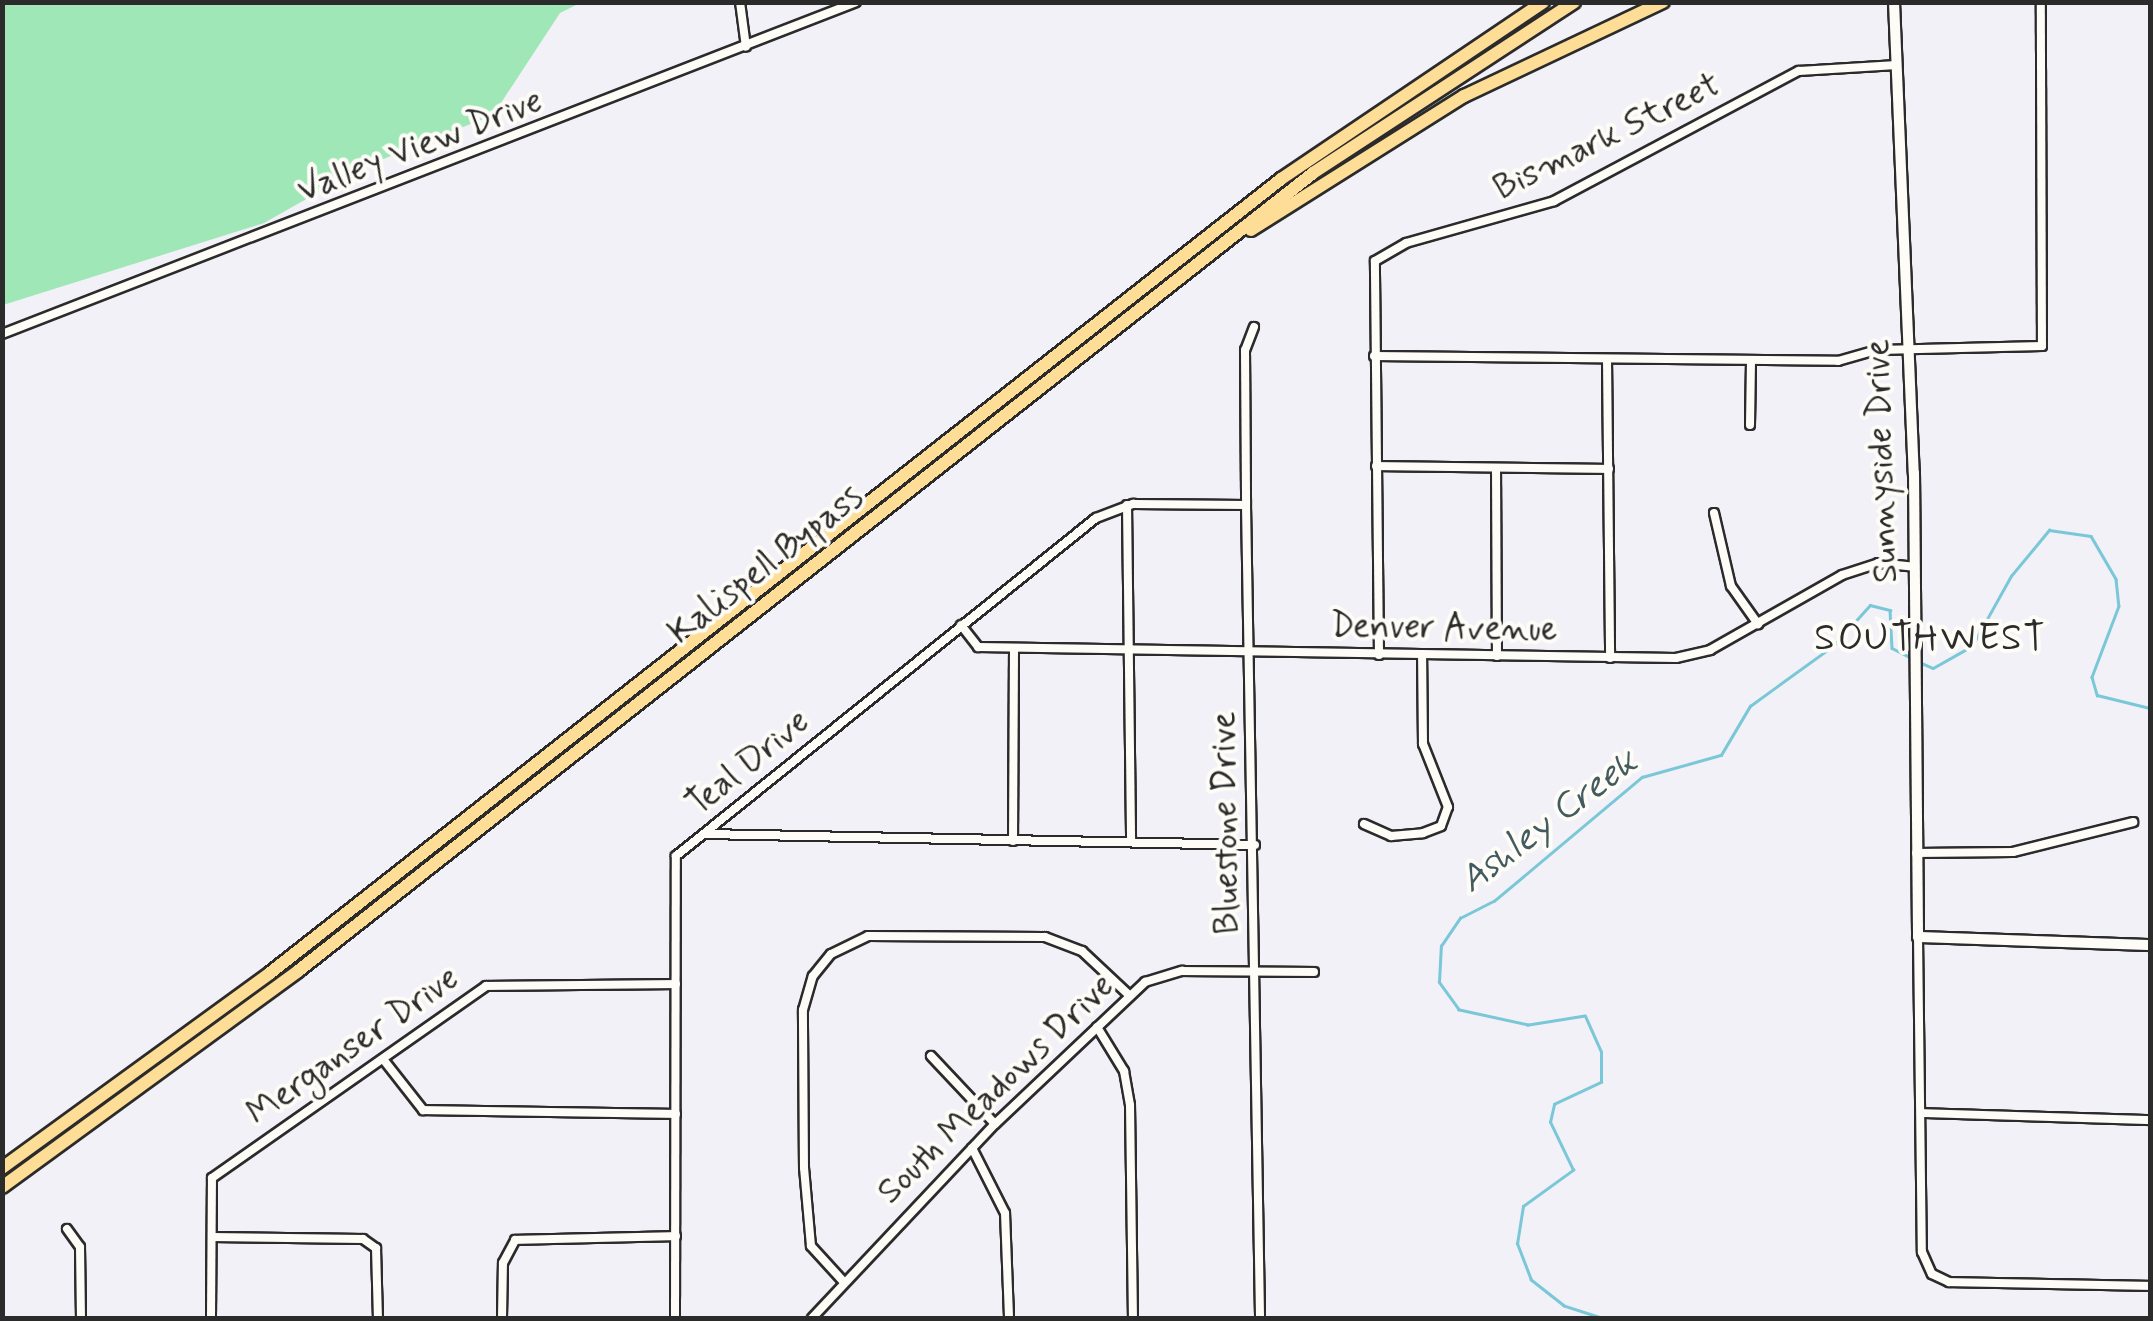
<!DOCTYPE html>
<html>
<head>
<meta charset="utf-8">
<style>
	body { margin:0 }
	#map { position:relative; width:2153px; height:1321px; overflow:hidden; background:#f1f1f7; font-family:Mynerve,sans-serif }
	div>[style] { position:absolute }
	.green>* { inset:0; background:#9fe7b6 }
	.stream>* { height:2.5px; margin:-1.25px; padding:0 1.25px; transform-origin:1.25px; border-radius:1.25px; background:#7ac7d8 }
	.roads { filter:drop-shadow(2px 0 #2b2b2b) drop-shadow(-2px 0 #2b2b2b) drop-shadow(0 2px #2b2b2b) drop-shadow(0 -2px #2b2b2b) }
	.minor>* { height:8px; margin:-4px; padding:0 4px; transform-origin:4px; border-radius:4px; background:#fdfcf7 }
	.tertiary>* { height:10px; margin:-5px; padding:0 5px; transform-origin:5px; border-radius:5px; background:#fdfcf7 }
	.trunk>* { height:12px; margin:-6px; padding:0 6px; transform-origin:6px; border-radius:6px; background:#fedd96 }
	span { translate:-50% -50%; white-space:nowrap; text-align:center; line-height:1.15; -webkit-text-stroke:8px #fdfcf7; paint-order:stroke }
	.street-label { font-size:35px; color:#2b2b2b }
	.neighbourhood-label { font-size:38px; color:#2b2b2b; letter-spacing:2.5px }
	.water-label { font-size:38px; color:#435a5f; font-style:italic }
	.frame { position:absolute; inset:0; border:5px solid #2b2b2b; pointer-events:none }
</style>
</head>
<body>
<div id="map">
	<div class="green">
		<div style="clip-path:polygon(3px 2px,580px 2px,580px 3px,560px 13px,493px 115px,361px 168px,264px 223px,3px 305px)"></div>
	</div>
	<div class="stream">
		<div style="left:1919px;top:662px;width:15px;rotate:23deg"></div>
		<div style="left:1933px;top:668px;width:45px;rotate:-29.4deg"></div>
		<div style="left:1972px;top:646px;width:80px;rotate:-60.9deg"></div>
		<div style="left:2011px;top:576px;width:60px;rotate:-50.4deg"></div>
		<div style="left:2049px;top:530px;width:42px;rotate:8.1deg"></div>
		<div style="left:2091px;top:536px;width:50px;rotate:59.8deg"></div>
		<div style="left:2116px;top:579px;width:27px;rotate:84deg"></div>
		<div style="left:2119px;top:606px;width:76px;rotate:110.8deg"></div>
		<div style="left:2092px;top:677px;width:19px;rotate:74deg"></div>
		<div style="left:2097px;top:695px;width:55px;rotate:13.8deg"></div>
		<div style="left:1601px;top:1318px;width:39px;rotate:-162deg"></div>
		<div style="left:1564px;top:1306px;width:42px;rotate:-141.8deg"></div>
		<div style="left:1531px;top:1280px;width:39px;rotate:-111deg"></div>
		<div style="left:1517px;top:1244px;width:38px;rotate:-81deg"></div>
		<div style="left:1523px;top:1206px;width:62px;rotate:-35.8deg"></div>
		<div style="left:1573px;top:1170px;width:53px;rotate:-115.6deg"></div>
		<div style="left:1550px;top:1122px;width:18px;rotate:-77deg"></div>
		<div style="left:1554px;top:1104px;width:52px;rotate:-25.1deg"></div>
		<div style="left:1601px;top:1082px;width:30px;rotate:-90deg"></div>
		<div style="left:1601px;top:1052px;width:39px;rotate:-114deg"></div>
		<div style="left:1585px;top:1016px;width:58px;rotate:171deg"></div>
		<div style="left:1528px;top:1025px;width:71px;rotate:-167.7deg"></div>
		<div style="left:1459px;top:1010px;width:34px;rotate:-126deg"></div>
		<div style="left:1439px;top:982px;width:36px;rotate:-87deg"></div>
		<div style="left:1441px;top:946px;width:34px;rotate:-56deg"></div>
		<div style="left:1460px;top:918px;width:38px;rotate:-27deg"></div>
		<div style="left:1494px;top:901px;width:193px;rotate:-40deg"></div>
		<div style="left:1642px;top:777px;width:82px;rotate:-15.6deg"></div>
		<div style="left:1721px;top:755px;width:57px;rotate:-59.4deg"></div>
		<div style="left:1750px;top:706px;width:102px;rotate:-35.9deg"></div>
		<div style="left:1833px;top:646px;width:55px;rotate:-47.9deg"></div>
		<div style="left:1870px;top:605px;width:21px;rotate:14deg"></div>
		<div style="left:1890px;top:610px;width:38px;rotate:87deg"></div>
		<div style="left:1892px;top:648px;width:22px;rotate:27deg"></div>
	</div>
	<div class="roads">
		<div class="minor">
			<div style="left:740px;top:2px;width:45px;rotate:82.4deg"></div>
			<div style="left:1254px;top:327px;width:25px;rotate:111deg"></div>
			<div style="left:1245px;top:350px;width:155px;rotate:89.6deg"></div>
			<div style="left:1246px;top:505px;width:813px;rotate:89.01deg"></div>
			<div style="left:2px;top:334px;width:916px;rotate:-21.24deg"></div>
			<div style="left:1374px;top:356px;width:464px;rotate:0.6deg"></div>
			<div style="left:1838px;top:361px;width:40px;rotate:-16deg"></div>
			<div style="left:1876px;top:350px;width:166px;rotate:-1.4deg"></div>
			<div style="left:2042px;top:346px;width:344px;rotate:-90.2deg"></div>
			<div style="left:1607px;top:359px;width:299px;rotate:89.4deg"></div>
			<div style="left:1750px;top:425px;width:65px;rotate:-89.1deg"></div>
			<div style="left:1376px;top:466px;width:233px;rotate:0.7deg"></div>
			<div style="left:1496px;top:468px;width:188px;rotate:89.7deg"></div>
			<div style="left:1127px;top:505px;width:337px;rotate:89.3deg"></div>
			<div style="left:1714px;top:513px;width:75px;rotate:76.9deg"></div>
			<div style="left:1731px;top:586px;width:47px;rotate:54.6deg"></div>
			<div style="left:961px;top:625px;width:28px;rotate:52deg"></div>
			<div style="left:978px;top:647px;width:698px;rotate:0.9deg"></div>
			<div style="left:1676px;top:658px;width:35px;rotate:-13deg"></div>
			<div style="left:1710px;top:650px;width:152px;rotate:-29.6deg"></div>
			<div style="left:1842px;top:575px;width:38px;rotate:-18deg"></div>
			<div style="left:1878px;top:563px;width:36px;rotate:6deg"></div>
			<div style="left:1379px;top:655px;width:394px;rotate:-90.6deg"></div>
			<div style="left:1375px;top:261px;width:36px;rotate:-30deg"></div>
			<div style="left:1406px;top:243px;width:154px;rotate:-15.8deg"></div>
			<div style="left:1554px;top:201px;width:277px;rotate:-28deg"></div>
			<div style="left:1799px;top:71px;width:98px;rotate:-3.5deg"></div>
			<div style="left:1364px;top:824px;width:30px;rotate:24deg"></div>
			<div style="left:1391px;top:836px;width:32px;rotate:-5deg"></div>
			<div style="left:1423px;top:833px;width:19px;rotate:-21deg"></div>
			<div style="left:1441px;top:826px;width:20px;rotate:-70deg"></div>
			<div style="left:1448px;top:807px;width:68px;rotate:-111.6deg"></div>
			<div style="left:1423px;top:744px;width:89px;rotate:-90.6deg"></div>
			<div style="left:704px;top:834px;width:551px;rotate:1.14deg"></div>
			<div style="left:1013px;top:841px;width:192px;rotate:-89.7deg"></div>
			<div style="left:1916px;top:853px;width:97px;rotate:-0.6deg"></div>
			<div style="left:2013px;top:852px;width:124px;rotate:-14deg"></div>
			<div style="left:1918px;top:937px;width:315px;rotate:89.3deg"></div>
			<div style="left:1922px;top:1252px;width:24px;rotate:66deg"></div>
			<div style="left:1932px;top:1274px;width:19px;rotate:25deg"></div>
			<div style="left:1949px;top:1282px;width:201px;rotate:1.1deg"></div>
			<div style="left:1097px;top:1027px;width:52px;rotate:58.5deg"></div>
			<div style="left:1124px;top:1071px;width:35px;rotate:80deg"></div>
			<div style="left:1130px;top:1105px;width:213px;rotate:89.2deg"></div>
			<div style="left:931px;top:1056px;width:93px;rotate:46.7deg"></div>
			<div style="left:383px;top:1059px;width:65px;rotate:51.9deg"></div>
			<div style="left:423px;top:1110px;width:253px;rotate:0.9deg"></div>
			<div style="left:1921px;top:1113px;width:229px;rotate:1.8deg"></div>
			<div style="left:972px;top:1148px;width:73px;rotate:63.1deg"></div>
			<div style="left:1005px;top:1213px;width:105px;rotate:87.8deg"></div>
			<div style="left:67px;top:1229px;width:22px;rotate:54deg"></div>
			<div style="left:80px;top:1247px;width:71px;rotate:89.2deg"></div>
			<div style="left:212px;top:1237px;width:151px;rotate:0.8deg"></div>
			<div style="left:363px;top:1239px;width:16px;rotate:35deg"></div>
			<div style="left:376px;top:1248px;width:70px;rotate:88.4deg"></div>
			<div style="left:842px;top:1280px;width:46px;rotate:-132.4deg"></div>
			<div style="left:811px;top:1246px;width:78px;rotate:-95.1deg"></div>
			<div style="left:804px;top:1168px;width:158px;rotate:-90.4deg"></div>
			<div style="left:803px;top:1010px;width:35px;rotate:-74deg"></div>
			<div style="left:813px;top:976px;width:28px;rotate:-51deg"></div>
			<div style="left:831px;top:954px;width:41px;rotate:-25.9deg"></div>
			<div style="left:868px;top:936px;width:177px;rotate:0.3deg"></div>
			<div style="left:1045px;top:937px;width:40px;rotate:21deg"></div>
			<div style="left:1082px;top:951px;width:64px;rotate:43.1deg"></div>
			<div style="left:211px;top:1318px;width:140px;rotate:-89.6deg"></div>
			<div style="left:212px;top:1178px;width:335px;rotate:-35deg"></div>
			<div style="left:486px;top:986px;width:190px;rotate:-0.6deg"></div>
			<div style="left:502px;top:1318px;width:55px;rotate:-89deg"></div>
			<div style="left:503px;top:1263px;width:26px;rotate:-62deg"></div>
			<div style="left:515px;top:1240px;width:161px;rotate:-1.4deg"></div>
			<div style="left:675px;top:1318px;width:462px;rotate:-89.9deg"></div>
			<div style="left:676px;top:856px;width:539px;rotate:-38.83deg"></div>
			<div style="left:1096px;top:518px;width:40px;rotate:-21deg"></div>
			<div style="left:1133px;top:504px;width:113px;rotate:0.5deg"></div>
			<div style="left:812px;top:1318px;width:267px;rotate:-46.7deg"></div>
			<div style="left:995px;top:1124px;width:207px;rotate:-43.4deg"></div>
			<div style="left:1145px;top:982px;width:39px;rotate:-17deg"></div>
			<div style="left:1182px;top:971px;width:132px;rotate:0.4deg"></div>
		</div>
		<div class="tertiary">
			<div style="left:1894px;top:2px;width:471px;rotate:87.6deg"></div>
			<div style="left:1914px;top:473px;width:464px;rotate:89.5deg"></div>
			<div style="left:1918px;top:937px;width:232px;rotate:2deg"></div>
		</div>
		<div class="trunk">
			<div style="left:1251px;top:230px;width:252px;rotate:-32.2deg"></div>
			<div style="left:1464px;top:96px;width:220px;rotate:-25.3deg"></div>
			<div style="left:2px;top:1168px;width:331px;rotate:-36deg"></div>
			<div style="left:270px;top:973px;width:1286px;rotate:-38.14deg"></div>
			<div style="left:1281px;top:179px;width:316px;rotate:-34deg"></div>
			<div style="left:2px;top:1187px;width:366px;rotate:-36.1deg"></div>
			<div style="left:298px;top:971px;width:1291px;rotate:-38.17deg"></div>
			<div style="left:1313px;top:173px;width:312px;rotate:-33.2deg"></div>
		</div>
	</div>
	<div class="street-label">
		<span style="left:1607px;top:137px;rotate:-26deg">Bismark Street</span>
		<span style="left:420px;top:146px;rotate:-21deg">Valley View Drive</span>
		<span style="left:1882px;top:461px;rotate:-92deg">Sunnyside Drive</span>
		<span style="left:766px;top:565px;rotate:-38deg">Kalispell Bypass</span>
		<span style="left:1444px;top:628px;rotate:1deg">Denver Avenue</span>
		<span style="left:748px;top:763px;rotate:-39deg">Teal Drive</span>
		<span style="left:1226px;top:823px;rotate:-91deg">Bluestone Drive</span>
		<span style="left:353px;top:1046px;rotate:-35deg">Merganser Drive</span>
		<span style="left:996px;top:1089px;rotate:-44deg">South Meadows Drive</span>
	</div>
	<div class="neighbourhood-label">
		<span style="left:1931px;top:639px">SOUTHWEST</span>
	</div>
	<div class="water-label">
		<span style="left:1549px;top:822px;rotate:-37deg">Ashley Creek</span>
	</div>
	<div class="frame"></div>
</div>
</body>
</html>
